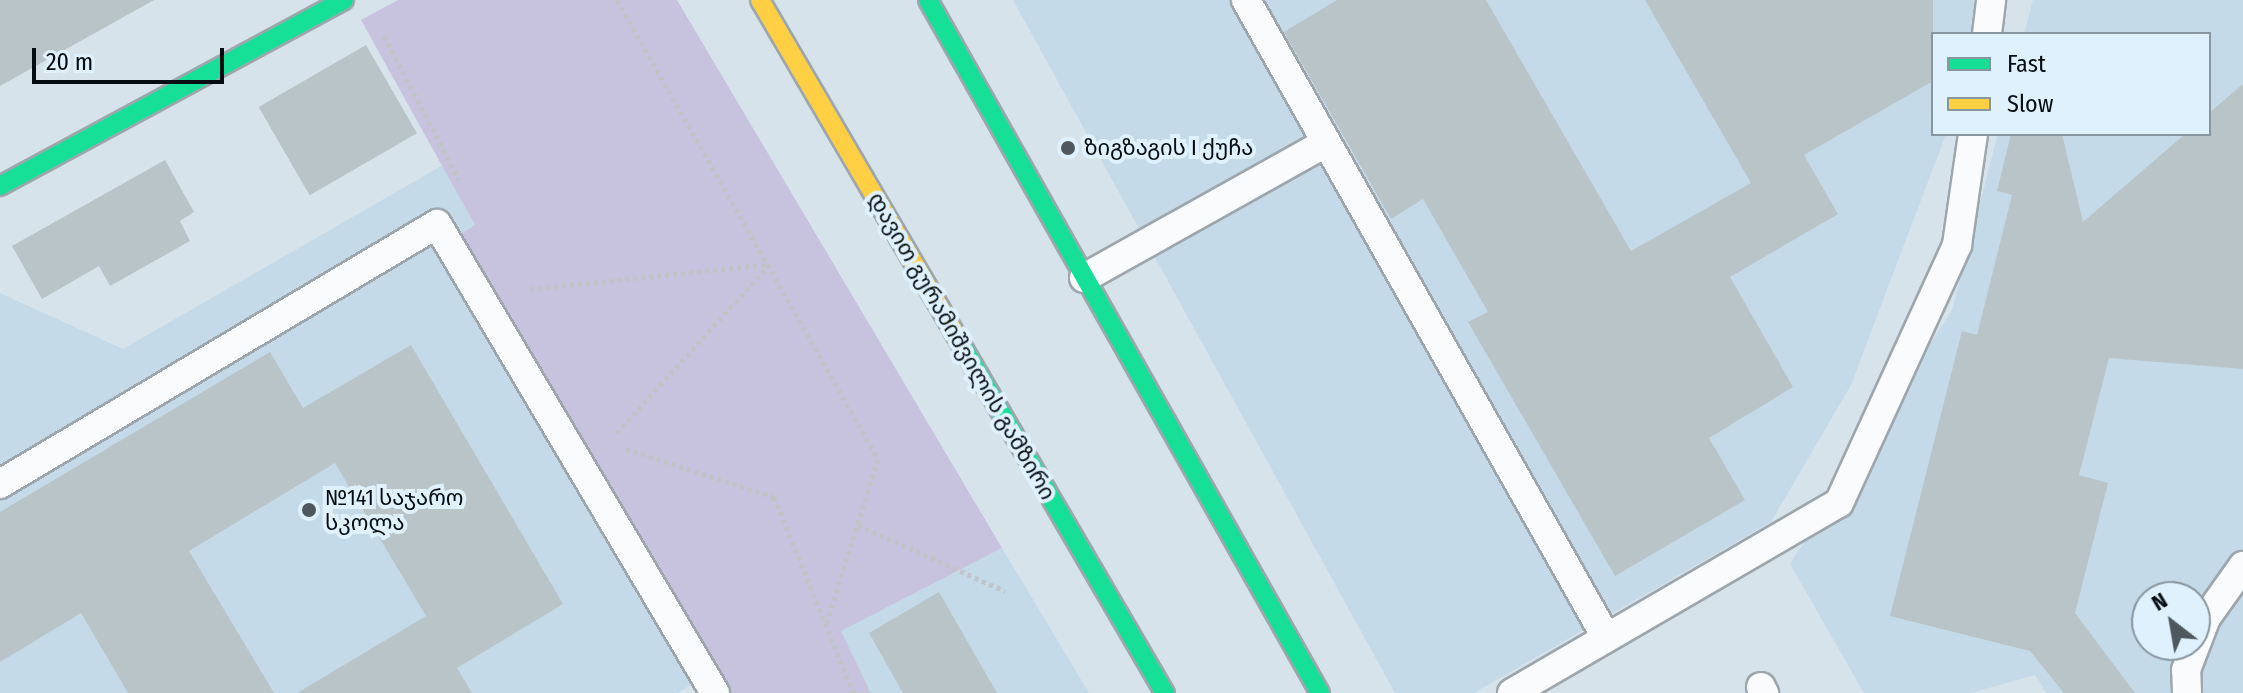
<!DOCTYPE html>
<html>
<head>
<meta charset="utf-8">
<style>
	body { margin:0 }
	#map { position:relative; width:2243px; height:693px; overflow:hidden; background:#d6e3eb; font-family:"Fira Sans Condensed","Noto Sans Georgian",sans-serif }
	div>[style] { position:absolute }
	.built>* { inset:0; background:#c4dae8 }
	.green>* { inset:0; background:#c7c3df }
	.building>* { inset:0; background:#b9c4c8; transform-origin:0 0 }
	.path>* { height:5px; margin-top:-2.5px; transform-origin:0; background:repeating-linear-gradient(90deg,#c0c4c6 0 4px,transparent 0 8px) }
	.roads { filter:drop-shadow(2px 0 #9da6ac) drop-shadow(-2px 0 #9da6ac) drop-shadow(0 2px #9da6ac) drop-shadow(0 -2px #9da6ac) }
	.lane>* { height:28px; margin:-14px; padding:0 14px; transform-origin:14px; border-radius:14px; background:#f9fbfc }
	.fast>* { height:18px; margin:-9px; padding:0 9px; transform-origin:9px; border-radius:9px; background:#16e098 }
	.slow>* { height:18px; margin:-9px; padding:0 9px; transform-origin:9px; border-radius:9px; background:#ffcf43 }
	.dots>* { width:22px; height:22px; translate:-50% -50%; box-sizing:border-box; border:4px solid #dff1fd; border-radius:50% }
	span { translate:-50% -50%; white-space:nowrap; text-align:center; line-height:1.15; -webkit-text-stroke:8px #dff1fd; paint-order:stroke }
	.poi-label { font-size:22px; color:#060d12 }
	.left { translate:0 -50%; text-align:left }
	.street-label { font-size:22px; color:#060d12 }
	.legend { position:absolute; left:1931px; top:32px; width:280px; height:104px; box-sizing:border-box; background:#dff1fd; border:2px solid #88969f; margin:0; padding:10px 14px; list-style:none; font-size:24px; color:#060d12 }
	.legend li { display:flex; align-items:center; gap:16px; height:40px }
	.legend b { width:40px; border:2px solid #88969f }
	.north { position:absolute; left:2131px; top:581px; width:80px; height:80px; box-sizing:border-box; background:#dff1fd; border:2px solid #88969f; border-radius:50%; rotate:329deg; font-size:22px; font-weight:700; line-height:32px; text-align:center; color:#060d12 }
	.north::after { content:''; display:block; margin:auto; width:28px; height:36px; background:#4f585e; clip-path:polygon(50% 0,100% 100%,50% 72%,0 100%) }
	.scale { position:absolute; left:32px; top:48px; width:192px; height:36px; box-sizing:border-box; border:4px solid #060d12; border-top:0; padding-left:10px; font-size:24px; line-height:28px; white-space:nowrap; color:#060d12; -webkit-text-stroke:6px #dff1fd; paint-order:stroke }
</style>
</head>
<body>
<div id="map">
	<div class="built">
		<div style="clip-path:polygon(1013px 0,1978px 0,1977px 34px,1933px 34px,1933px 134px,1946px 134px,1851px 385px,1771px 522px,1474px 693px,1395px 693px)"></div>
		<div style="clip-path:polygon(evenodd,2033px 0,2243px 0,2243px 693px,2047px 693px,2035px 675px,1971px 693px,1864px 693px,1790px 564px,1952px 310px,1998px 134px,2209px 134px,2209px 34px,2024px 34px,2033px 0,2147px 597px,2195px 597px,2195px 645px,2147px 645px,2147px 597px)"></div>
		<div style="clip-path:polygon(443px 165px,475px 226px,455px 238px,715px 671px,677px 693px,0 693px,0 293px,123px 349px)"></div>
		<div style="clip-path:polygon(1002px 548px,1089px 693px,871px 693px,840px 631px)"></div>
	</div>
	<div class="green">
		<div style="clip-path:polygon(398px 0,677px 0,1002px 548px,841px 631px,871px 693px,730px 693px,715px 671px,454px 238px,475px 225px,361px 20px)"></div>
	</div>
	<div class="building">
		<div style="clip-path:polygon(0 0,154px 0,0 86px)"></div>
		<div style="clip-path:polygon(1337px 0,1486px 0,1631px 251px,1751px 183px,1645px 0,1933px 0,1933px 81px,1804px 155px,1838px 214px,1730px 277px,1793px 387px,1709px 438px,1745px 500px,1615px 576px,1468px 322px,1488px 312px,1423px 199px,1391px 219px,1284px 32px)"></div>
		<div style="left:366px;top:45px;width:102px;height:124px;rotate:60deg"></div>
		<div style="clip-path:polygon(2243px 84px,2243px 369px,2109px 358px,2079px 475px,2108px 483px,2075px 613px,2135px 693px,2064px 693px,2030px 651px,1890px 616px,1962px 331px,1977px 335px,2012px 195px,1997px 191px,2011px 134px,2062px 134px,2083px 222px,2185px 134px,2209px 134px,2209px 113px)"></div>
		<div style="clip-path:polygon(165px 160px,194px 212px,180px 221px,190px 241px,110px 286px,99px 266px,42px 299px,12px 246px)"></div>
		<div style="clip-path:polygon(411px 345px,563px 604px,457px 668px,472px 693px,297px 693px,426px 616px,335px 463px,189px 551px,274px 693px,128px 693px,81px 613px,0 662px,0 512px,270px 352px,303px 408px)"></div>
		<div style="clip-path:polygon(939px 592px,997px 693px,903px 693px,869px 633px)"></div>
	</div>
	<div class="path">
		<div style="left:617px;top:0;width:528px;rotate:60.38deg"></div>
		<div style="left:878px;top:459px;width:171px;rotate:107.4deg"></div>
		<div style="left:384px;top:36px;width:162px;rotate:62.5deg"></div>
		<div style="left:530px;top:289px;width:241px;rotate:-5.9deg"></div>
		<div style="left:770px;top:264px;width:229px;rotate:132.2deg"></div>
		<div style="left:626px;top:449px;width:156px;rotate:18deg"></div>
		<div style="left:774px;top:497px;width:211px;rotate:68deg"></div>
		<div style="left:858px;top:525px;width:161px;rotate:24.2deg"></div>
	</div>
	<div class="roads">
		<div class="lane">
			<div style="left:1246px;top:0;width:732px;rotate:60.53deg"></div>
			<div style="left:1987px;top:34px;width:34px;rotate:-83deg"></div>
			<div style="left:1084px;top:278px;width:277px;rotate:-29.2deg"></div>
			<div style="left:0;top:484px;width:508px;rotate:-30.75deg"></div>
			<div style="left:437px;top:224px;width:545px;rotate:59.34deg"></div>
			<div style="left:1761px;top:687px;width:7px;rotate:63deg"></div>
			<div style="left:1512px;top:693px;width:378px;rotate:-30.2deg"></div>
			<div style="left:1839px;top:503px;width:284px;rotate:-65.4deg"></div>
			<div style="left:1957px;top:245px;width:112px;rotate:-81.8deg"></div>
			<div style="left:2187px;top:693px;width:23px;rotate:-92deg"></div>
			<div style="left:2186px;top:670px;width:56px;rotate:-69deg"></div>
			<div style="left:2206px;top:618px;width:64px;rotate:-54.6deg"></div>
		</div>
		<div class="fast">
			<div style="left:928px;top:0;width:796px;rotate:60.51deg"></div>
			<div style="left:0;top:186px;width:391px;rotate:-28.4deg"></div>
			<div style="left:955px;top:334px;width:416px;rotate:59.7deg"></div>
		</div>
		<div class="slow">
			<div style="left:760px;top:0;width:387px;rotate:59.7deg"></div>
		</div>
	</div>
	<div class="dots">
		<div style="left:1068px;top:148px;background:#4f585e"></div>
		<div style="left:309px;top:510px;background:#4f585e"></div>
	</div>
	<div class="poi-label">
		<span class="left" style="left:1084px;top:148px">ზიგზაგის I ქუჩა</span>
		<span class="left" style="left:325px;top:510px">№141 საჯარო<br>სკოლა</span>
	</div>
	<div class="street-label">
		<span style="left:962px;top:346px;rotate:60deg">დავით გურამიშვილის გამზირი</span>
	</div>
	<ul class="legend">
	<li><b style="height:10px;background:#16e098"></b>Fast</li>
	<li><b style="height:10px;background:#ffcf43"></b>Slow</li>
	</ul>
	<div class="north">N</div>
	<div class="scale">20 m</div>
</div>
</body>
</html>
